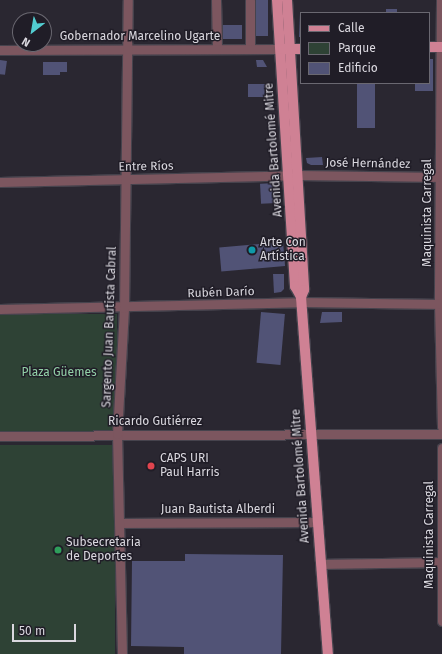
<!DOCTYPE html>
<html>
<head>
<meta charset="utf-8">
<style>
	body { margin:0 }
	#map { position:relative; width:442px; height:654px; overflow:hidden; background:#2a2731; font-family:"Fira Sans",sans-serif }
	div>[style] { position:absolute }
	.green>* { inset:0; background:#2e4235; transform-origin:0 0 }
	.building>* { inset:0; background:#515376; transform-origin:0 0 }
	.roads { filter:drop-shadow(1px 0 #46434d) drop-shadow(-1px 0 #46434d) drop-shadow(0 1px #46434d) drop-shadow(0 -1px #46434d) }
	.minor>* { height:9px; margin:-4.5px; padding:0 4.5px; transform-origin:4.5px; border-radius:4.5px; background:#7c565f }
	.major>* { height:10px; margin:-5px; padding:0 5px; transform-origin:5px; border-radius:5px; background:#cf8194 }
	.dots>* { width:11px; height:11px; translate:-50% -50%; box-sizing:border-box; border:2px solid #201d27; border-radius:50% }
	span { translate:-50% -50%; white-space:nowrap; text-align:center; line-height:1.15; -webkit-text-stroke:3px #201d27; paint-order:stroke }
	.street-label { font-size:12px; color:#dad8df }
	.poi-label { font-size:12px; color:#dad8df }
	.left { translate:0 -50%; text-align:left }
	.park-label { font-size:12px; color:#92d0a7 }
	.legend { position:absolute; left:300px; top:12px; width:130px; height:72px; box-sizing:border-box; background:#201d27; border:1px solid #6a6871; margin:0; padding:5px 7px; list-style:none; font-size:12px; color:#dad8df }
	.legend li { display:flex; align-items:center; gap:8px; height:20px }
	.legend b { width:20px; border:1px solid #6a6871 }
	.north { position:absolute; left:12px; top:12px; width:40px; height:40px; box-sizing:border-box; background:#201d27; border:1px solid #6a6871; border-radius:50%; rotate:211deg; font-size:11px; font-weight:700; line-height:16px; text-align:center; color:#dad8df }
	.north::after { content:''; display:block; margin:auto; width:14px; height:18px; background:#52ccd0; clip-path:polygon(50% 0,100% 100%,50% 72%,0 100%) }
	.scale { position:absolute; left:12px; top:624px; width:64px; height:18px; box-sizing:border-box; border:2px solid #dad8df; border-top:0; padding-left:5px; font-size:12px; line-height:14px; white-space:nowrap; color:#dad8df; -webkit-text-stroke:3px #201d27; paint-order:stroke }
</style>
</head>
<body>
<div id="map">
	<div class="green">
		<div style="left:0;top:314px;width:117px;height:118px"></div>
		<div style="left:115px;top:445px;width:209px;height:115px;rotate:90deg"></div>
	</div>
	<div class="building">
		<div style="left:253px;top:0;width:15px;height:36px"></div>
		<div style="left:386px;top:9px;width:11px;height:4px"></div>
		<div style="clip-path:polygon(300px 13px,301px 13px,301px 37px,299px 37px)"></div>
		<div style="left:242px;top:25px;width:14px;height:23px;rotate:90deg"></div>
		<div style="clip-path:polygon(429px 59px,433px 59px,433px 91px,415px 91px,415px 83px,429px 83px)"></div>
		<div style="left:0;top:60px;width:7px;height:14px;rotate:8deg"></div>
		<div style="clip-path:polygon(256px 60px,263px 60px,267px 67px,257px 67px)"></div>
		<div style="clip-path:polygon(43px 62px,67px 62px,67px 72px,60px 72px,60px 75px,43px 75px)"></div>
		<div style="left:357px;top:83px;width:18px;height:45px"></div>
		<div style="left:248px;top:84px;width:20px;height:13px"></div>
		<div style="clip-path:polygon(322px 157px,323px 165px,311px 165px,307px 163px,306px 158px)"></div>
		<div style="left:276px;top:183px;width:20px;height:16px;rotate:87deg"></div>
		<div style="left:283px;top:242px;width:24px;height:64px;rotate:85deg"></div>
		<div style="clip-path:polygon(273px 274px,284px 274px,284px 289px,281px 292px,274px 293px)"></div>
		<div style="left:261px;top:312px;width:24px;height:51px;rotate:5deg"></div>
		<div style="clip-path:polygon(322px 312px,342px 312px,342px 322px,320px 323px)"></div>
		<div style="clip-path:polygon(185px 554px,283px 555px,281px 654px,184px 654px,184px 647px,131px 646px,132px 561px,185px 561px)"></div>
	</div>
	<div class="roads">
		<div class="minor">
			<div style="left:216px;top:0;width:49px;rotate:88.8deg"></div>
			<div style="left:250px;top:0;width:49px;rotate:90deg"></div>
			<div style="left:441px;top:0;width:304px;rotate:90.4deg"></div>
			<div style="left:439px;top:304px;width:123px;rotate:88.6deg"></div>
			<div style="left:0;top:50px;width:280px;rotate:-0.2deg"></div>
			<div style="left:0;top:182px;width:298px;rotate:-1.3deg"></div>
			<div style="left:298px;top:175px;width:144px;rotate:0.8deg"></div>
			<div style="left:0;top:309px;width:301px;rotate:-1.3deg"></div>
			<div style="left:301px;top:302px;width:141px;rotate:0.8deg"></div>
			<div style="left:0;top:436px;width:442px;rotate:-0.3deg"></div>
			<div style="left:442px;top:448px;width:173px;rotate:90deg"></div>
			<div style="left:119px;top:523px;width:198px;rotate:-0.3deg"></div>
			<div style="left:321px;top:564px;width:121px;rotate:-0.9deg"></div>
			<div style="left:122px;top:654px;width:220px;rotate:-91.3deg"></div>
			<div style="left:117px;top:434px;width:126px;rotate:-86.8deg"></div>
			<div style="left:124px;top:308px;width:308px;rotate:-89.3deg"></div>
		</div>
		<div class="major">
			<div style="left:277px;top:0;width:287px;rotate:86.4deg"></div>
			<div style="left:295px;top:286px;width:13px;rotate:61deg"></div>
			<div style="left:287px;top:0;width:290px;rotate:86.6deg"></div>
			<div style="left:304px;top:290px;width:8px;rotate:113deg"></div>
			<div style="left:301px;top:297px;width:358px;rotate:85.7deg"></div>
			<div style="left:429px;top:47px;width:13px"></div>
			<div style="left:283px;top:49px;width:18px"></div>
		</div>
	</div>
	<div class="dots">
		<div style="left:252px;top:250px;background:#0f9aa8"></div>
		<div style="left:151px;top:466px;background:#e0444e"></div>
		<div style="left:58px;top:550px;background:#2e9e5b"></div>
	</div>
	<div class="street-label">
		<span style="left:140px;top:37px">Gobernador Marcelino Ugarte</span>
		<span style="left:274px;top:150px;rotate:-94deg">Avenida Bartolomé Mitre</span>
		<span style="left:368px;top:164px;rotate:1deg">José Hernández</span>
		<span style="left:146px;top:167px;rotate:-1deg">Entre Ríos</span>
		<span style="left:428px;top:213px;rotate:-90deg">Maquinista Carregal</span>
		<span style="left:221px;top:293px;rotate:-2deg">Rubén Darío</span>
		<span style="left:110px;top:327px;rotate:-88deg">Sargento Juan Bautista Cabral</span>
		<span style="left:155px;top:422px">Ricardo Gutiérrez</span>
		<span style="left:301px;top:476px;rotate:-94deg">Avenida Bartolomé Mitre</span>
		<span style="left:218px;top:510px">Juan Bautista Alberdi</span>
		<span style="left:430px;top:535px;rotate:-90deg">Maquinista Carregal</span>
	</div>
	<div class="poi-label">
		<span class="left" style="left:260px;top:250px">Arte Con<br>Artística</span>
		<span class="left" style="left:160px;top:466px">CAPS URI<br>Paul Harris</span>
		<span class="left" style="left:66px;top:550px">Subsecretaria<br>de Deportes</span>
	</div>
	<div class="park-label">
		<span style="left:59px;top:373px">Plaza Güemes</span>
	</div>
	<ul class="legend">
	<li><b style="height:5px;background:#cf8194"></b>Calle</li>
	<li><b style="height:11px;background:#2e4235"></b>Parque</li>
	<li><b style="height:11px;background:#515376"></b>Edificio</li>
	</ul>
	<div class="north">N</div>
	<div class="scale">50 m</div>
</div>
</body>
</html>
